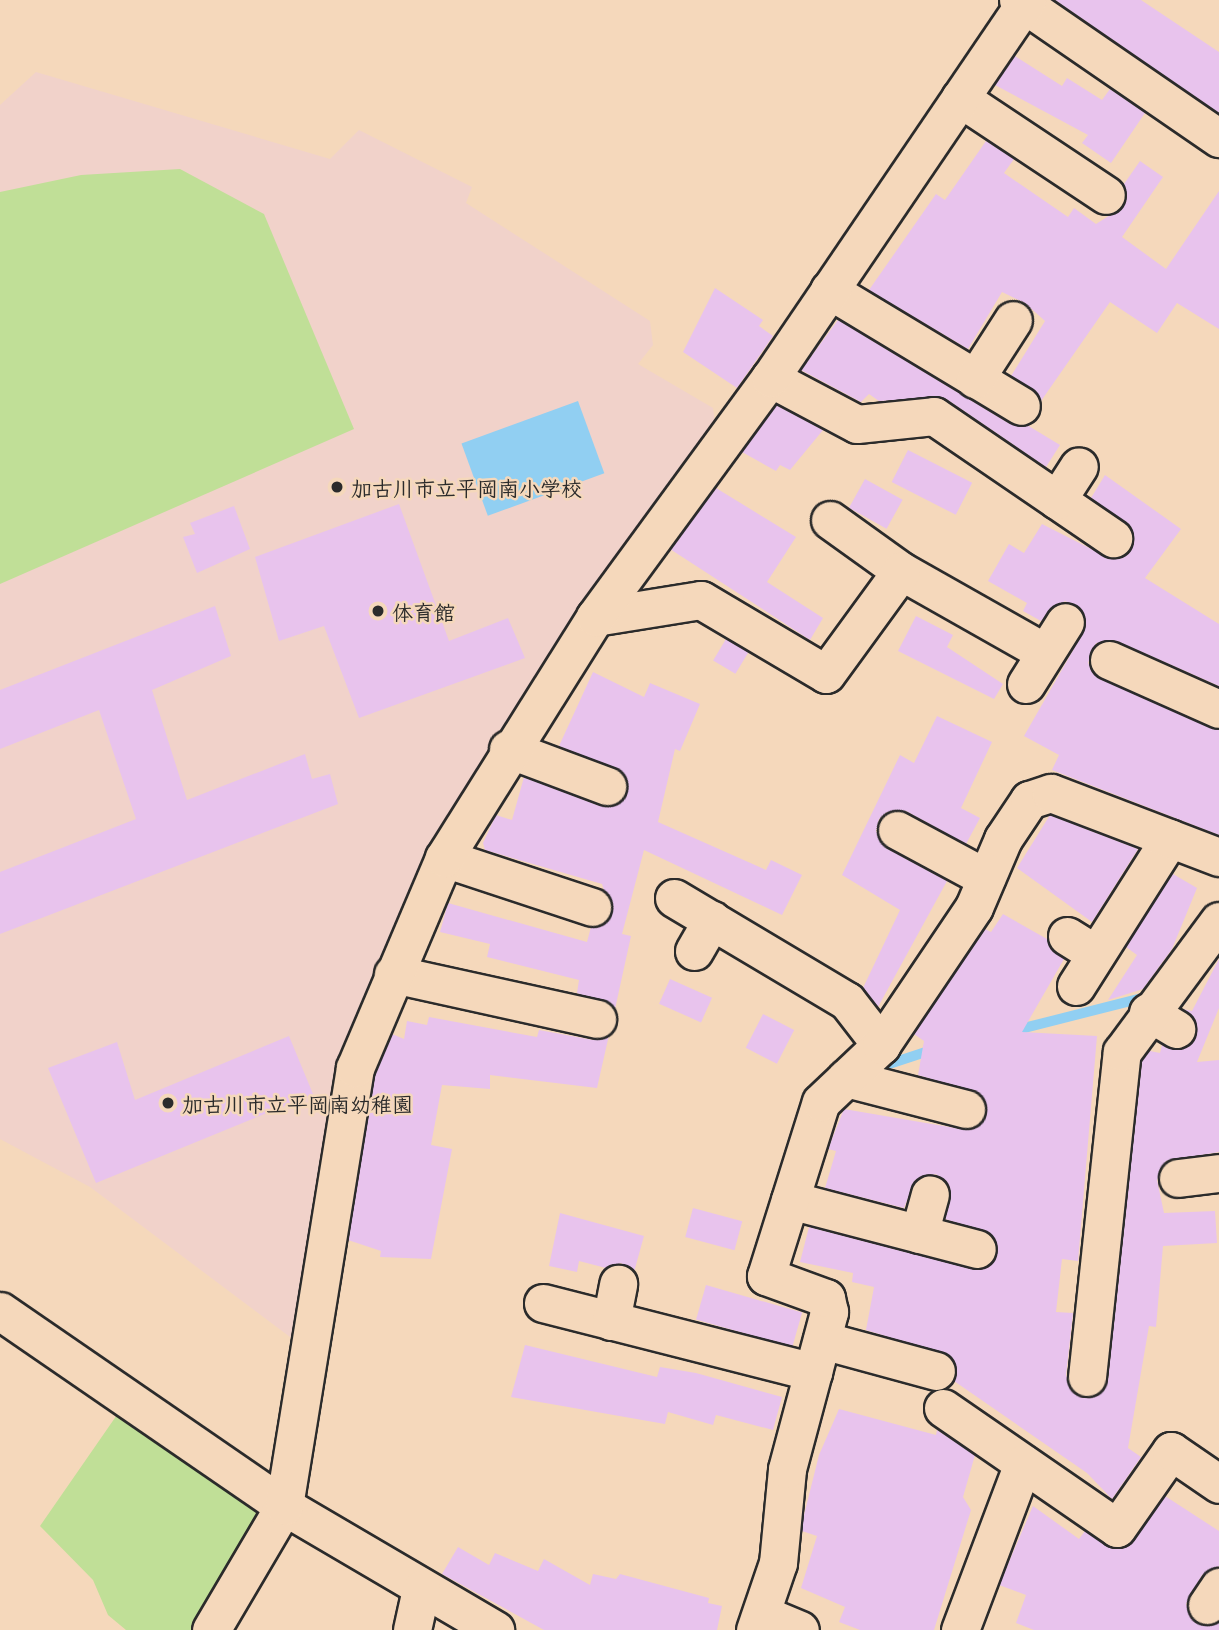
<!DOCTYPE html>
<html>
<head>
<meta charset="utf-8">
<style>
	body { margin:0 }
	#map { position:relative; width:1219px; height:1630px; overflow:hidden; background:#f5d8bb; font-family:"Playpen Sans","Klee One",sans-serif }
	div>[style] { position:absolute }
	.built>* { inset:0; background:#f1d2ca }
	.green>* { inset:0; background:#c0df97 }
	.water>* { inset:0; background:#91cff2; transform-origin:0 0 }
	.stream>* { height:10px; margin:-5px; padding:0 5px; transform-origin:5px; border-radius:5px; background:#91cff2 }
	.building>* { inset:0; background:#e8c3ed; transform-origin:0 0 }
	.roads { filter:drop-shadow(2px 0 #2b2b2b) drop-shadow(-2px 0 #2b2b2b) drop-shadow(0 2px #2b2b2b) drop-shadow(0 -2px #2b2b2b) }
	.minor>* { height:37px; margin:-18.5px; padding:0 18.5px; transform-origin:18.5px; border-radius:18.5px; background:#f5d8bb }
	.dots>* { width:19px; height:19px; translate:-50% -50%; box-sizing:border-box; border:4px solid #f5d8bb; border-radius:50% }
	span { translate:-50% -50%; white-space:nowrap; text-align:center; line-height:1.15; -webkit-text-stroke:5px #f5d8bb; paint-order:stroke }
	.poi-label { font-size:21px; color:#2b2b2b; font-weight:700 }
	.left { translate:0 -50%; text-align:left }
</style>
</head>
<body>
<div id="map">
	<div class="built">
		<div style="clip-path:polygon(36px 72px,330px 159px,359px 130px,472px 187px,466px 203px,650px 321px,653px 345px,638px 364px,713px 408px,716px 429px,430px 858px,294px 1340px,90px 1187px,0 1139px,0 105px)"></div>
	</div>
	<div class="green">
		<div style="clip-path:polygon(180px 169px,264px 214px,354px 429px,0 584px,0 192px,81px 175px)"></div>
		<div style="clip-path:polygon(119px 1412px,269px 1516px,199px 1630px,126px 1630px,108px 1615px,93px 1580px,40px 1526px)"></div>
	</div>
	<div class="water">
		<div style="left:578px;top:401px;width:77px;height:124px;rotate:70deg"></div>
	</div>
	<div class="stream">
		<div style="left:1012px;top:1031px;width:134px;rotate:-14.2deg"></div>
		<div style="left:883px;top:1066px;width:52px;rotate:-18.1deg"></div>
	</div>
	<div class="building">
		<div style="clip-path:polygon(1055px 0,1141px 0,1219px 52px,1219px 113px)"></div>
		<div style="clip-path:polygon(1015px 56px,1062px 86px,1067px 78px,1102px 100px,1110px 89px,1145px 113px,1111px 163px,1082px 143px,1088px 135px,995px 85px)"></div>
		<div style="clip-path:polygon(986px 141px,1014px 159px,1004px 173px,1068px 217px,1074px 208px,1096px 224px,1123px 207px,1124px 184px,1140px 161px,1163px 177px,1122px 237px,1166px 269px,1219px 191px,1219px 329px,1177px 303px,1157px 333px,1110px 302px,1041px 401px,1011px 376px,1045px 321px,1025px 303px,1002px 292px,968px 349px,869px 290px,936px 194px,945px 200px)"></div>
		<div style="clip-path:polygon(715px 288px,763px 320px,759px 326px,773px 336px,737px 388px,683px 352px)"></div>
		<div style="clip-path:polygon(838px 320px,1010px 424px,1027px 425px,1060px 445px,1046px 467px,945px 398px,879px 401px,869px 394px,861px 402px,801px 370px)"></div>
		<div style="clip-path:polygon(776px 405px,823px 430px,790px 470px,780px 465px,776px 471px,742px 452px)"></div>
		<div style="left:908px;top:450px;width:72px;height:36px;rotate:27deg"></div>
		<div style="clip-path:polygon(1105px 475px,1181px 529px,1145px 578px,1219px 624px,1219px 686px,1117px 641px,1096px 643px,1088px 663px,1100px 679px,1219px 730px,1219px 835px,1052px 770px,1059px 755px,1024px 736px,1083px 633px,1084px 613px,1065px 601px,1041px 621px,1023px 611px,1027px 603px,988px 581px,1009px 544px,1024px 553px,1042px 524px,1111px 559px,1130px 550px,1132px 528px,1091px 498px)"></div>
		<div style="left:865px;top:479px;width:43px;height:33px;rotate:29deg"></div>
		<div style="clip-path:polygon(716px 488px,796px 537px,767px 582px,823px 618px,810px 640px,670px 549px)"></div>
		<div style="clip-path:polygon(399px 504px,449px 641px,508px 618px,525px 658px,359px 718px,324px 626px,279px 641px,255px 557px)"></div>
		<div style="clip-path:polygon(234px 506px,250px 549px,197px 573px,183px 537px,195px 534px,190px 523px)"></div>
		<div style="clip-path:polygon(215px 606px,231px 656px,152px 690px,187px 800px,305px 754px,312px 779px,330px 774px,338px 804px,0 934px,0 872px,136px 819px,99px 710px,0 749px,0 690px)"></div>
		<div style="clip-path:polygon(916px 616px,953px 635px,947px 647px,1003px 684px,994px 699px,898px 651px)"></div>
		<div style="left:726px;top:639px;width:26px;height:25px;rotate:31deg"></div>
		<div style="clip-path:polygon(593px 672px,644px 697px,650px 683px,700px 704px,680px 751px,675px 749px,658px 822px,766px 870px,771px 860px,802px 875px,782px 915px,644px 850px,622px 934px,631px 936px,615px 1009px,577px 993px,579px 980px,487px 957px,490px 944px,440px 932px,448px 903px,587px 942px,591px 927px,612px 914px,602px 884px,485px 850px,483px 843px,496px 815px,512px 820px,524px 777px,600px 806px,620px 803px,626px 794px,623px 772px,559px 746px)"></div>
		<div style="clip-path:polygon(937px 716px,992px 742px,961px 808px,980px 818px,966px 844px,906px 811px,887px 812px,879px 819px,876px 831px,886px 848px,947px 881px,878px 1007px,863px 988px,900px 910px,842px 875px,900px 755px,914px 763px)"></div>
		<div style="clip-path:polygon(1050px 815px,1138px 849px,1092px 922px,1017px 868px)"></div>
		<div style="clip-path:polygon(1177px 867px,1173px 874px,1197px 888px,1172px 949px,1143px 989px,1108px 1000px,1137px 955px,1126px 947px)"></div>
		<div style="clip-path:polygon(1003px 914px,1047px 939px,1064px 959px,1022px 1032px,1097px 1036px,1078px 1261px,1062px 1259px,1056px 1312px,1073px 1313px,1066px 1375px,1074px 1393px,1084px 1398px,1096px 1396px,1108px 1379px,1142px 1060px,1150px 1051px,1160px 1053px,1162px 1045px,1176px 1050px,1194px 1040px,1195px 1020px,1183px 1009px,1192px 1011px,1219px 959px,1219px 1008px,1197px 1062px,1219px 1060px,1219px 1152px,1166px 1161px,1157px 1180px,1164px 1213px,1215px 1211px,1217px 1243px,1163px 1246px,1156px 1327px,1149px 1326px,1128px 1448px,1141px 1457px,1112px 1499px,1087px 1473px,954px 1381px,950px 1356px,866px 1330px,874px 1287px,852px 1282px,853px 1273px,800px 1262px,809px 1227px,972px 1269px,992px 1263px,997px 1244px,991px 1234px,945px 1219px,950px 1189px,936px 1174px,915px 1180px,904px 1208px,825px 1188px,836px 1151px,828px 1149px,844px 1109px,961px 1129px,981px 1123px,986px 1104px,980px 1094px,918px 1075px,924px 1041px,914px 1034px,985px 929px,991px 932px)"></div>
		<div style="left:670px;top:979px;width:46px;height:27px;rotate:24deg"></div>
		<div style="left:763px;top:1014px;width:35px;height:38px;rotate:27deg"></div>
		<div style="clip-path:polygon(429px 1017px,537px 1037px,539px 1030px,593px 1040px,609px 1035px,597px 1088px,490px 1075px,490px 1089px,442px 1085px,431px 1145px,452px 1149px,431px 1259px,380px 1257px,381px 1251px,348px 1240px,375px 1074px,392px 1034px,404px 1039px,407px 1021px,427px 1025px)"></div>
		<div style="clip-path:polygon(289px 1036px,313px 1094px,96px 1183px,48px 1068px,117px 1042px,135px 1100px)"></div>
		<div style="left:693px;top:1208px;width:51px;height:30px;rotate:15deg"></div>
		<div style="clip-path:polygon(560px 1213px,644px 1236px,634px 1272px,621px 1263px,606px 1268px,579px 1261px,577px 1272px,549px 1266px)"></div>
		<div style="left:706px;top:1285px;width:100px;height:36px;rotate:16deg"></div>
		<div style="clip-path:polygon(525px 1345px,657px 1377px,660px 1367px,696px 1373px,782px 1397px,773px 1430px,716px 1415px,713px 1425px,668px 1412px,665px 1424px,511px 1397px)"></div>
		<div style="clip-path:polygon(839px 1409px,936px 1435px,937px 1430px,975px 1455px,963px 1497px,971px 1510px,934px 1630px,860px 1630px,839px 1622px,845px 1607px,801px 1588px,817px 1536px,802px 1531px,803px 1519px,819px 1455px)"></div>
		<div style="clip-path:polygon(1165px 1496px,1219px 1531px,1219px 1566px,1202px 1575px,1186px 1604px,1195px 1622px,1219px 1622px,1219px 1630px,1034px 1630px,1016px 1623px,1026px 1595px,999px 1585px,1033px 1506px,1079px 1539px,1085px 1531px,1116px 1549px,1134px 1541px)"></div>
		<div style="clip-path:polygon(458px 1547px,489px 1565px,495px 1553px,538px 1571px,544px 1559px,590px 1585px,593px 1574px,616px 1579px,620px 1574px,709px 1598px,708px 1603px,722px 1606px,717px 1630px,544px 1630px,442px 1574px)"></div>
	</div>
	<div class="roads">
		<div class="minor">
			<div style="left:1018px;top:0;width:244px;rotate:34.5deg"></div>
			<div style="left:960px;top:98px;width:175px;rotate:33.6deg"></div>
			<div style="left:829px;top:290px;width:224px;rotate:31.1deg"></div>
			<div style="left:770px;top:378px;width:98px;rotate:27.9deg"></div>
			<div style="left:857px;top:424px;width:77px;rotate:-5.9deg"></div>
			<div style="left:934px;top:416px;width:217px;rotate:34.3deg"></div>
			<div style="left:975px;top:379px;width:70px;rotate:-57.2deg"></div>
			<div style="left:1057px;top:500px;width:40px;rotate:-57.1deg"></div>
			<div style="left:830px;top:520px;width:87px;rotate:35.7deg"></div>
			<div style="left:901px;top:571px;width:164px;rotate:29.5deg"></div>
			<div style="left:595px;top:617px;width:107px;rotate:-9.1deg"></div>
			<div style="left:701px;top:600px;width:145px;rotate:30.6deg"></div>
			<div style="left:826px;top:674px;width:127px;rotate:-53.9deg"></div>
			<div style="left:1109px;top:660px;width:120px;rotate:24deg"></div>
			<div style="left:1026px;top:684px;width:73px;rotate:-57.8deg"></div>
			<div style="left:508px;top:749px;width:106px;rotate:20.5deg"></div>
			<div style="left:897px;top:830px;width:101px;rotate:28.3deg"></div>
			<div style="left:444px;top:858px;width:156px;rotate:18.3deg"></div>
			<div style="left:674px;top:898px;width:201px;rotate:30.8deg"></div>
			<div style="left:847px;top:1001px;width:56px;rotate:52.3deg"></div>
			<div style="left:1067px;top:936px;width:34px;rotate:32deg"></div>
			<div style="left:694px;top:951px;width:36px;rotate:-60deg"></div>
			<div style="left:393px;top:974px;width:209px;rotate:12.4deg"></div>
			<div style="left:1076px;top:986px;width:175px;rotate:-57.6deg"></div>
			<div style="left:1148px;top:1012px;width:33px;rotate:31deg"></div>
			<div style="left:846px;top:1078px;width:124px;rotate:14.5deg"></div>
			<div style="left:1178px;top:1178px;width:41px;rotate:-7deg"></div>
			<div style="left:790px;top:1200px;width:193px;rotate:14.7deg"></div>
			<div style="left:919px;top:1234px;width:41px;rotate:-74.6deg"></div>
			<div style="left:543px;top:1303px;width:279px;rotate:14.3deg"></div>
			<div style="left:0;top:1311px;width:345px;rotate:34.5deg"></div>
			<div style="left:284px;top:1506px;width:245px;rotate:30.4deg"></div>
			<div style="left:611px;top:1321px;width:38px;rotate:-79deg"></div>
			<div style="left:822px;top:1340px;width:118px;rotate:15.2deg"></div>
			<div style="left:1087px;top:1377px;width:327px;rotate:-83.9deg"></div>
			<div style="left:1122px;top:1052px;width:163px;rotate:-53.5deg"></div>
			<div style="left:943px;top:1408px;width:211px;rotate:34.6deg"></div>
			<div style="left:1117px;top:1528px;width:94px;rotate:-55deg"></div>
			<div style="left:1171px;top:1451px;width:58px;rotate:34.5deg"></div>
			<div style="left:1207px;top:1605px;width:22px;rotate:-56deg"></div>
			<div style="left:762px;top:1614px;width:41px;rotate:22.8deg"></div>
			<div style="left:211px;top:1630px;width:144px;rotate:-59.5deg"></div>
			<div style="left:284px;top:1506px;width:444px;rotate:-80.8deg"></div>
			<div style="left:355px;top:1068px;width:228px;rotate:-67deg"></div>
			<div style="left:444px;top:858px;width:284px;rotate:-57.9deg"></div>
			<div style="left:595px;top:617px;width:296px;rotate:-53.8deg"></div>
			<div style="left:770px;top:378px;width:457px;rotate:-55.8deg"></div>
			<div style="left:412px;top:1630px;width:42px;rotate:-77.6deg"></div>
			<div style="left:755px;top:1630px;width:71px;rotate:-71.1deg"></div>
			<div style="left:778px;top:1563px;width:94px;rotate:-84.5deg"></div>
			<div style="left:787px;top:1469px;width:163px;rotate:-75deg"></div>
			<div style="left:829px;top:1312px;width:14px;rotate:-102deg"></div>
			<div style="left:826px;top:1298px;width:64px;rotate:-159.9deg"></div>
			<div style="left:766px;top:1276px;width:182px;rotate:-72.5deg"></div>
			<div style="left:821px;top:1102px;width:83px;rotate:-43.5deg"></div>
			<div style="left:881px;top:1045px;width:166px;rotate:-56deg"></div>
			<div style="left:974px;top:907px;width:74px;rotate:-66.9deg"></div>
			<div style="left:1003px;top:839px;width:47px;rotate:-56.3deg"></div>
			<div style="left:1029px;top:800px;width:23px;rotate:-18deg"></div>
			<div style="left:1051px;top:793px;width:180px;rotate:20.9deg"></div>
			<div style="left:960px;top:1630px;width:178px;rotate:-69.3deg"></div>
		</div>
	</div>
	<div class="dots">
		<div style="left:337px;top:487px;background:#2b2b2b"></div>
		<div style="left:378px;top:611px;background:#2b2b2b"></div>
		<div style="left:168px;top:1103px;background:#2b2b2b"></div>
	</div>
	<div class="poi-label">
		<span class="left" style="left:351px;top:487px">加古川市立平岡南小学校</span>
		<span class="left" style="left:392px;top:611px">体育館</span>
		<span class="left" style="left:182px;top:1103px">加古川市立平岡南幼稚園</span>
	</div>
</div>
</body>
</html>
